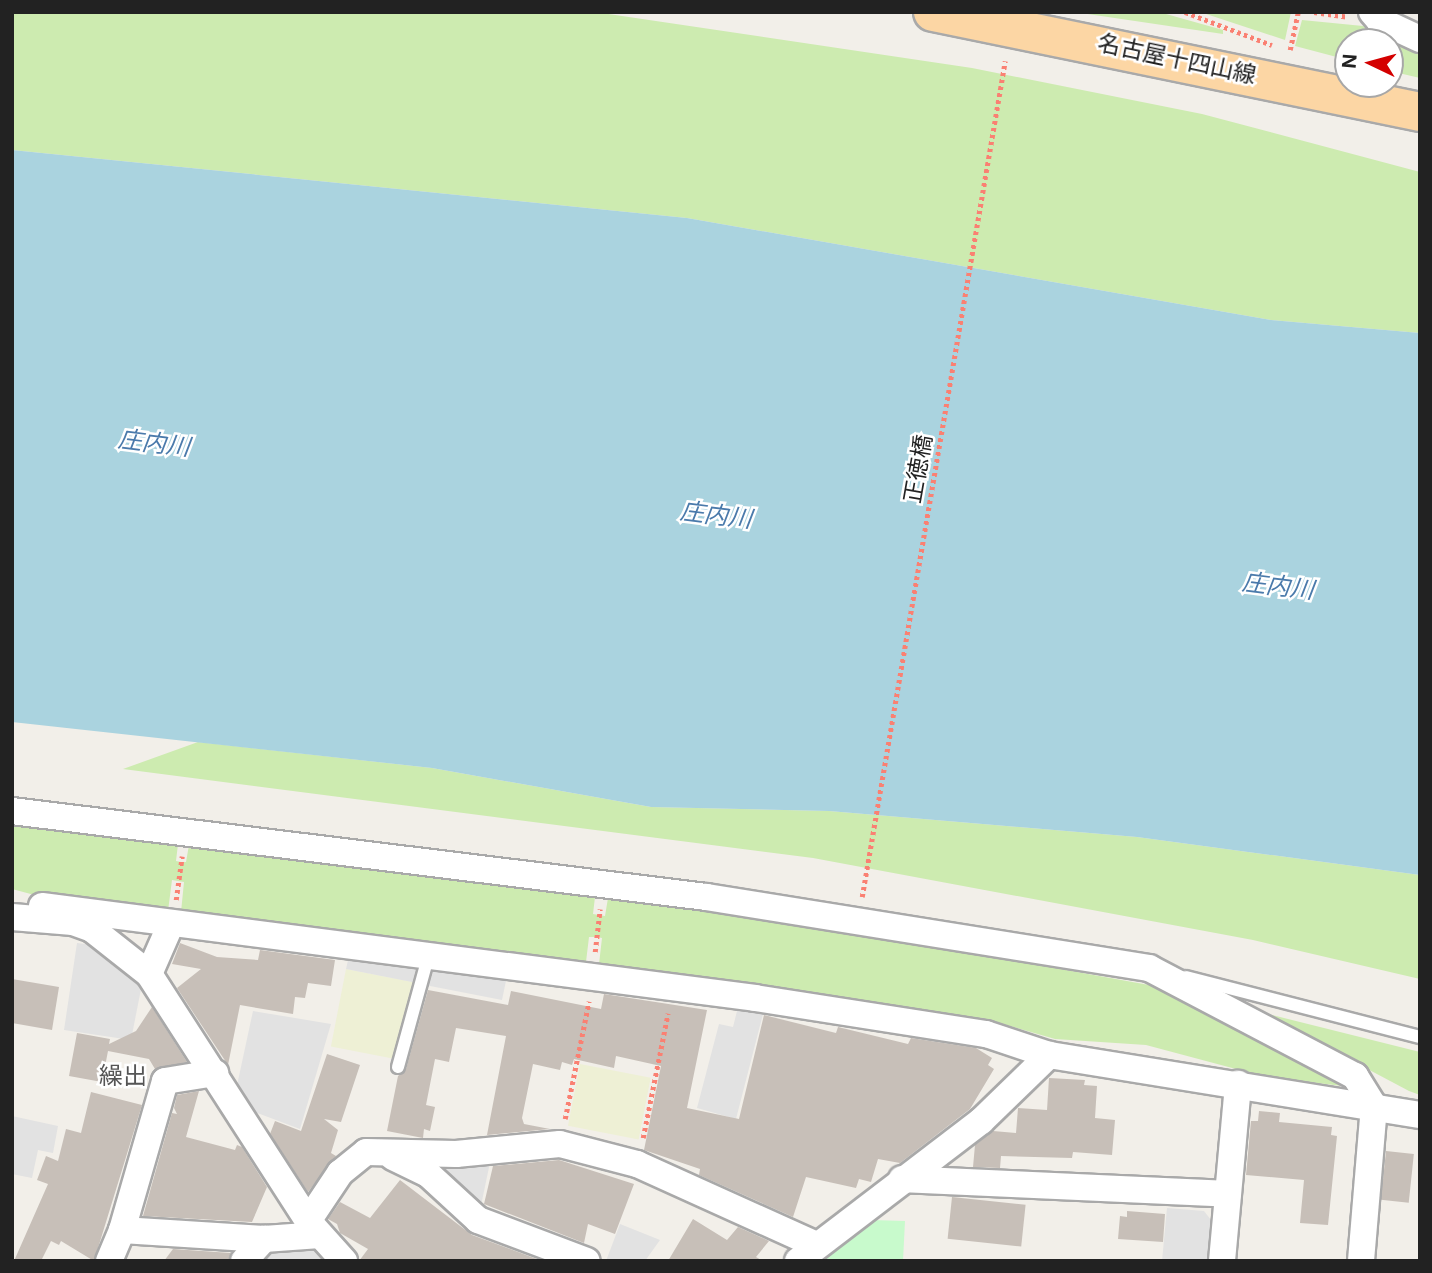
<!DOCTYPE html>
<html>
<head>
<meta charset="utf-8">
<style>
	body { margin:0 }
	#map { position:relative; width:1432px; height:1273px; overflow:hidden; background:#f2efe9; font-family:Inter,"Noto Sans JP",sans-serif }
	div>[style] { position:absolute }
	.farmland>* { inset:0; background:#eef0d5; transform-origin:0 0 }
	.grass>* { inset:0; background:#cdebb0 }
	.park>* { inset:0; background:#c8facc }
	.parking>* { inset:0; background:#e2e2e2 }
	.water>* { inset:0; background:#aad3df }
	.building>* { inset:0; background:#c7bfb8; transform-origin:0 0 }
	.path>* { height:4.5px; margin-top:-2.25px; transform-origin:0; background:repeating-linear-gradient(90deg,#fa8072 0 3.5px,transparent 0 7px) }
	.roads { filter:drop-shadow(2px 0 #a9a9a9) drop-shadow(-2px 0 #a9a9a9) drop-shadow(0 2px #a9a9a9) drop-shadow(0 -2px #a9a9a9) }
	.lane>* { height:12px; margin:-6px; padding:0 6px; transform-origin:6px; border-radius:6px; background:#fff }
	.street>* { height:26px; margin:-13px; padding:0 13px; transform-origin:13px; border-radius:13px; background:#fff }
	.primary>* { height:38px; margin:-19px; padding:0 19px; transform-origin:19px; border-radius:19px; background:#fcd6a4 }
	span { translate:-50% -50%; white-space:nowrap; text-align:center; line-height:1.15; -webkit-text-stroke:5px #fff; paint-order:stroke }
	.street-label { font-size:23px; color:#222 }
	.water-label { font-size:24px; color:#4a7aab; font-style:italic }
	.neighbourhood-label { font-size:24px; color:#555 }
	.frame { position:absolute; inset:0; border:14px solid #222; pointer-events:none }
	.north { position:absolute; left:1334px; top:28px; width:70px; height:70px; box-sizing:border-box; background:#fff; border:2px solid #a7a7a7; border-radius:50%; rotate:275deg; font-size:19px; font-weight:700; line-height:28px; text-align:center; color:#222 }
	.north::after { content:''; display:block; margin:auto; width:24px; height:32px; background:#d40000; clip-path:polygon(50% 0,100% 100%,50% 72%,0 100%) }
</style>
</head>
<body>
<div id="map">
	<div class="farmland">
		<div style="left:346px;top:969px;width:72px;height:79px;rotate:11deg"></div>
		<div style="left:580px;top:1064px;width:72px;height:63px;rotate:11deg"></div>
	</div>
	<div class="grass">
		<div style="clip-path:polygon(12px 12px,595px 12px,972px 68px,1202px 114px,1420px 172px,1420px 333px,1271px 320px,687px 218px,12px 150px)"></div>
		<div style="clip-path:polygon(1074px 12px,1159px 12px,1223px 30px,1223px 34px)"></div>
		<div style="clip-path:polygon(1200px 12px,1291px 12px,1285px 40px)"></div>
		<div style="clip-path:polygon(1302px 20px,1363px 26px,1420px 50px,1420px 78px,1390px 71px,1390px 42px,1348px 42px,1348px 60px,1295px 46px)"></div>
		<div style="clip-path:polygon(198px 742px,432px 768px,651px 807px,829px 811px,1137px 837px,1420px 875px,1420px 979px,1253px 940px,813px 858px,123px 769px)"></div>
		<div style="clip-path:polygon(12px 822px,178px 844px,176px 861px,181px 862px,186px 862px,189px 845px,595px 897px,593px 914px,605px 916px,608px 898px,845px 930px,1149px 985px,1344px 1080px,1343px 1086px,1266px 1077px,1146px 1045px,1055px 1039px,993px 1021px,599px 964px,602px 938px,597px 937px,589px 937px,586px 962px,181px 912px,184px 882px,172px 880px,168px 911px,42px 897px,12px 889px)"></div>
		<div style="clip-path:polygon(1260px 1012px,1420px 1052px,1420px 1095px,1409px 1091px)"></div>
	</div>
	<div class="park">
		<div style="clip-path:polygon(871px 1220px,905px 1221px,903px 1261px,820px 1261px)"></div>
	</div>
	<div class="parking">
		<div style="clip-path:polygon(77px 943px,92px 945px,143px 979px,131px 1040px,64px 1030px)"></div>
		<div style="clip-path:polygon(349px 956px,422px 965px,417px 983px,346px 969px)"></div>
		<div style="clip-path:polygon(430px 966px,507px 976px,502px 1000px,425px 985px)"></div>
		<div style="clip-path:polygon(738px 1007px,764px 1010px,736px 1119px,697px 1108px,719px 1024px,733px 1027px)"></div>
		<div style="clip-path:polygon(253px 1011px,331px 1024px,300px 1129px,247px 1109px,236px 1090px)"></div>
		<div style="clip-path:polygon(12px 1116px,58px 1126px,53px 1153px,38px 1150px,32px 1178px,12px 1174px)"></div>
		<div style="clip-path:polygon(492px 1153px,479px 1215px,413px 1157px)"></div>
		<div style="clip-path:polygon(1167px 1208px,1204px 1211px,1211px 1220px,1208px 1261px,1162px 1261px)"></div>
		<div style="clip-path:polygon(620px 1224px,660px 1240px,645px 1261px,606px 1261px)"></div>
		<div style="clip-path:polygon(317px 1244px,332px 1261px,256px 1261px,266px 1250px)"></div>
	</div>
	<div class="water">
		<div style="clip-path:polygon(12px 150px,687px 218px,1271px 320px,1420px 333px,1420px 875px,1137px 837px,829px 811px,651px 807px,432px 768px,12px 722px)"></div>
	</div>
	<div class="building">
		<div style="clip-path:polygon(180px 943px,217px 957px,258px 960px,260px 950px,335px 960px,331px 986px,308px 983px,305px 998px,295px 997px,293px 1014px,240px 1005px,228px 1065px,177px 988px,201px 969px,172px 964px)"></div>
		<div style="clip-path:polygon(12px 979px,59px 987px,52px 1030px,12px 1023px)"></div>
		<div style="clip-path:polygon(428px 990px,508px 1005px,511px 991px,601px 1009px,604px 994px,707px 1010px,687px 1108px,739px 1119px,764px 1015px,836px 1033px,838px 1027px,908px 1044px,911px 1038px,976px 1048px,992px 1058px,988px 1065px,994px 1069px,970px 1109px,900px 1163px,878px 1159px,871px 1182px,859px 1179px,856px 1188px,806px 1177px,793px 1217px,699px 1175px,700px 1169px,644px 1150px,661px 1066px,616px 1056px,614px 1068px,574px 1059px,572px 1065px,562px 1062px,560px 1070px,533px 1064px,522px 1118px,524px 1124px,550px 1129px,487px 1135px,506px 1036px,456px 1028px,449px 1062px,435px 1059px,426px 1105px,435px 1107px,430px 1131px,424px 1129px,423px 1138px,387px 1131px,398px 1076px,406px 1069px)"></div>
		<div style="clip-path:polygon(152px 1007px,187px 1062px,155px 1069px,149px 1059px,108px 1051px,102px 1082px,69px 1076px,77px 1033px,110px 1039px,109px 1044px,136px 1031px)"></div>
		<div style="clip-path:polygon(327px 1054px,360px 1065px,341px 1122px,324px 1119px,338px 1130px,331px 1153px,336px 1156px,308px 1192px,270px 1134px,275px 1121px,301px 1131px)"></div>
		<div style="clip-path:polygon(1049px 1078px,1085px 1080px,1084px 1085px,1097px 1086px,1095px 1118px,1115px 1120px,1112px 1155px,1073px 1152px,1072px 1158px,1001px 1156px,1000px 1168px,973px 1167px,975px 1145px,993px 1131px,1016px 1133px,1018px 1108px,1047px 1110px)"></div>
		<div style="clip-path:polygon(199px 1091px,186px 1137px,235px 1150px,237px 1145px,242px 1147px,267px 1187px,252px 1222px,143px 1216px,172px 1113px,177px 1114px,174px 1108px,177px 1095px)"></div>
		<div style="clip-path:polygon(91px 1092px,142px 1105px,94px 1261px,61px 1241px,59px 1245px,51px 1241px,41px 1261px,14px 1261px,48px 1184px,37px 1180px,46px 1156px,58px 1161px,66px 1129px,81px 1133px)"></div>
		<div style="clip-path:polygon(1259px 1111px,1280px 1113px,1279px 1122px,1332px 1127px,1331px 1135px,1337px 1136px,1328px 1225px,1300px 1223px,1304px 1180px,1246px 1175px,1251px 1121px,1258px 1121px)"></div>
		<div style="left:1386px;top:1151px;width:28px;height:49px;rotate:6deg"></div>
		<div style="clip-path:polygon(559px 1160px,634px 1184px,615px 1234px,588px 1224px,584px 1243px,484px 1204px,493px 1166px)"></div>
		<div style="clip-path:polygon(400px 1180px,472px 1235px,542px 1261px,359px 1261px,368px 1249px,340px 1233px,337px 1224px,328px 1219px,340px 1202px,370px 1218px)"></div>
		<div style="left:952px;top:1197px;width:74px;height:42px;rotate:6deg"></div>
		<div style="clip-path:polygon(1127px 1211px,1165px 1214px,1163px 1242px,1118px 1239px,1120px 1216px,1127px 1217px)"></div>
		<div style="clip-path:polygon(693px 1219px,727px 1240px,738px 1227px,769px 1241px,756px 1257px,763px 1261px,668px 1261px)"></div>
		<div style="clip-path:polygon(173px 1249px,231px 1253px,229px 1261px,164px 1261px)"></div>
	</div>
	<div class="path">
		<div style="left:1185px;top:12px;width:93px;rotate:20.8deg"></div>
		<div style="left:1314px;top:12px;width:34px;rotate:8deg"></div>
		<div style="left:1290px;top:50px;width:39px;rotate:-78deg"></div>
		<div style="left:862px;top:897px;width:848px;rotate:-80.29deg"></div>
		<div style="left:176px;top:900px;width:44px;rotate:-82.2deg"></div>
		<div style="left:595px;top:952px;width:43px;rotate:-83.4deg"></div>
		<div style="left:565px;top:1119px;width:120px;rotate:-78.5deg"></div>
		<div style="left:643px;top:1138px;width:127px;rotate:-78.7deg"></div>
	</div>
	<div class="roads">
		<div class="lane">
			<div style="left:1186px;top:977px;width:242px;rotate:14.4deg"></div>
			<div style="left:398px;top:1067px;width:114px;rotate:-74.7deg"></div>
		</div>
		<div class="street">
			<div style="left:1372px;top:12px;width:11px;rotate:49deg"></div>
			<div style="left:1379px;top:20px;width:45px;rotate:24.9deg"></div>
			<div style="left:12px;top:811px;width:699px;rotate:7.06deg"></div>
			<div style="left:706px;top:897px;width:449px;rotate:9.1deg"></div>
			<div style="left:1149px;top:968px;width:233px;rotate:27.7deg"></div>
			<div style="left:1355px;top:1076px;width:36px;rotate:58deg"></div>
			<div style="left:1374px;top:1106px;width:156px;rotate:94.8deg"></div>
			<div style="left:42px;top:906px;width:719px;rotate:7.35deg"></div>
			<div style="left:755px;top:998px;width:234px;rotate:8.9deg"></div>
			<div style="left:986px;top:1034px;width:66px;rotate:18.4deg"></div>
			<div style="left:1049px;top:1055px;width:376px;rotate:9.2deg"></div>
			<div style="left:12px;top:917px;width:61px;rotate:4.7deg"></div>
			<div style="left:73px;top:922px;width:20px;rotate:20deg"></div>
			<div style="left:92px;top:929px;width:73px;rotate:38.3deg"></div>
			<div style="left:149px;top:974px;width:294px;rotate:57.2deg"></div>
			<div style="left:308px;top:1221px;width:54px;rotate:48deg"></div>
			<div style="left:149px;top:974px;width:55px;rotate:-66.3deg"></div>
			<div style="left:393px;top:1157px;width:39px;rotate:26deg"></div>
			<div style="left:428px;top:1174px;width:68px;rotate:42.6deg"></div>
			<div style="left:478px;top:1220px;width:116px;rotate:20.6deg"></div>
			<div style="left:902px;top:1179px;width:326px;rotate:2.6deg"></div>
			<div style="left:308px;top:1221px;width:58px;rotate:-56.3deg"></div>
			<div style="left:340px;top:1173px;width:33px;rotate:-39deg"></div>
			<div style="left:366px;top:1152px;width:90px;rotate:1.3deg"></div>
			<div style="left:456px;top:1154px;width:104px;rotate:-5.5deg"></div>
			<div style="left:560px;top:1144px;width:80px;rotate:14.6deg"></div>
			<div style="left:637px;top:1164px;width:196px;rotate:24.3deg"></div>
			<div style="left:122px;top:1230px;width:142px;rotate:3.6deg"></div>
			<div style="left:264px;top:1239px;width:56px;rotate:-4.1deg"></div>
			<div style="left:109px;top:1261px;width:34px;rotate:-67deg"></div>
			<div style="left:122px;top:1230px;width:155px;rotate:-73.9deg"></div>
			<div style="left:165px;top:1081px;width:51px;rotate:-9.1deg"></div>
			<div style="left:244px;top:1261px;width:30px;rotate:-48deg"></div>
			<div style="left:798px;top:1261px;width:230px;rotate:-37.4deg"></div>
			<div style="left:981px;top:1121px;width:95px;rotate:-44.1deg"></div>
			<div style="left:1222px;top:1261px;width:178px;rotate:-84.8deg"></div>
		</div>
		<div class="primary">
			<div style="left:933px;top:12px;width:497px;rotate:11.6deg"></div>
		</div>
	</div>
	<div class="street-label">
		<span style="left:1177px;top:59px;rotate:12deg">名古屋十四山線</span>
		<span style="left:918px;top:469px;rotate:-80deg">正徳橋</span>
	</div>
	<div class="water-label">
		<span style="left:154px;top:443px;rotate:7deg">庄内川</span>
		<span style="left:716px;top:515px;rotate:7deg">庄内川</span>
		<span style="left:1278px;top:586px;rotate:7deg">庄内川</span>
	</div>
	<div class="neighbourhood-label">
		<span style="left:123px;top:1076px">繰出</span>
	</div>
	<div class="frame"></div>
	<div class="north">N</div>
</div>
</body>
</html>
